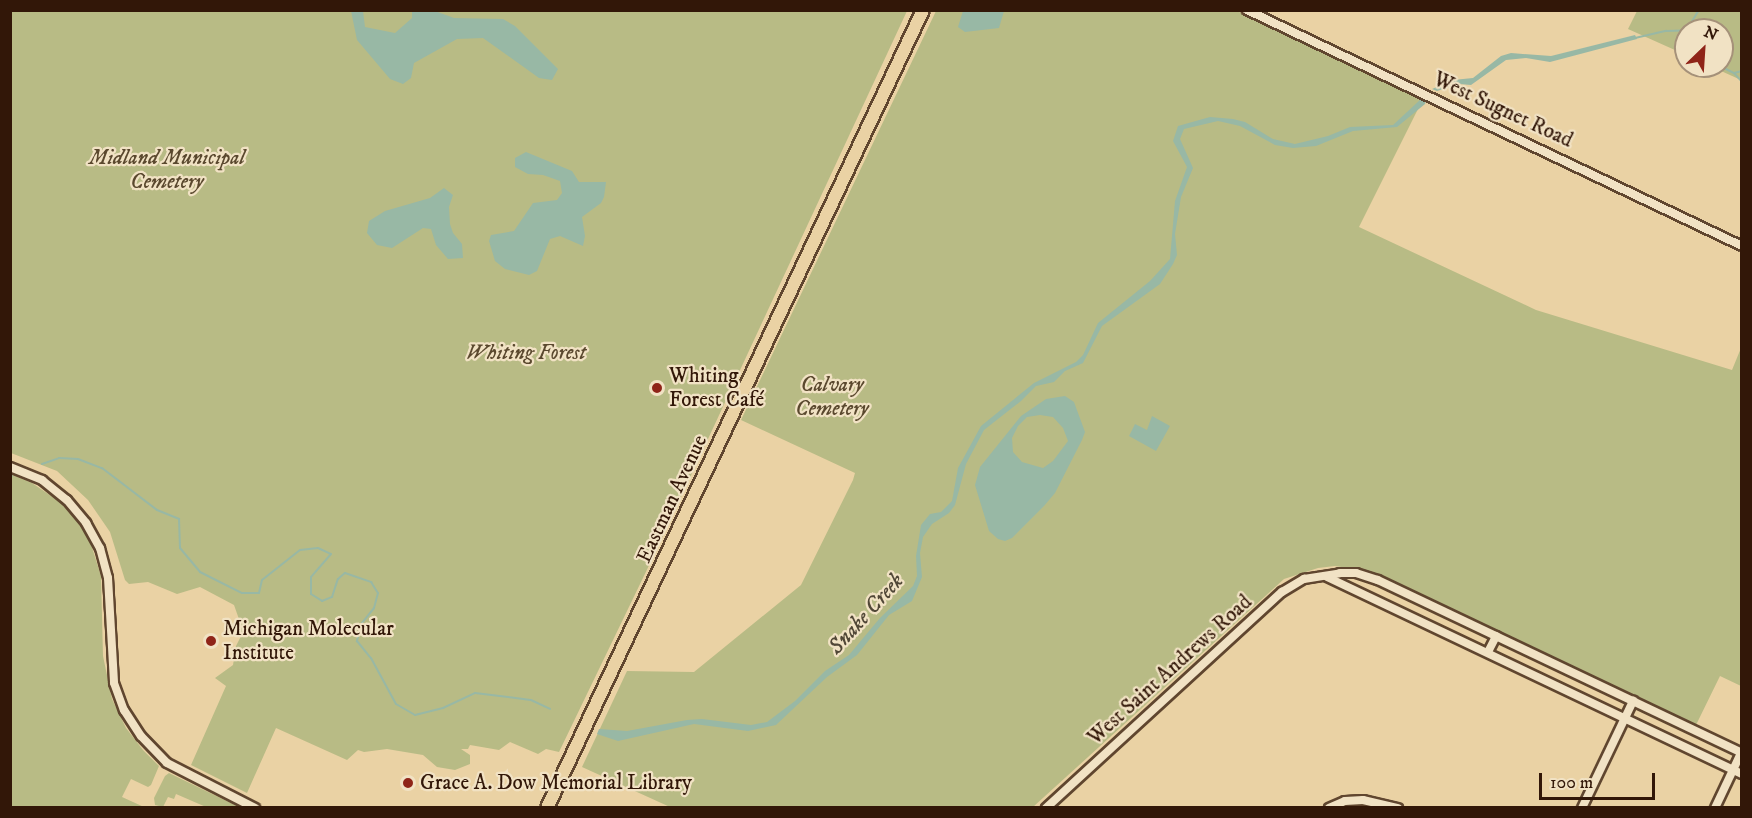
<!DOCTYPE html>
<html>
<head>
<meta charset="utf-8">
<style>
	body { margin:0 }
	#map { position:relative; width:1752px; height:818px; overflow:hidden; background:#ead2a4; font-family:"IM FELL DW Pica",serif }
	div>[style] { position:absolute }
	.green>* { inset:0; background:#b8bb85 }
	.water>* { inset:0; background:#98b8a5 }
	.stream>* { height:2px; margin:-1px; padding:0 1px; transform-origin:1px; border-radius:1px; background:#98b8a5 }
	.roads { filter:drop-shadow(2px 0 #60462f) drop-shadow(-2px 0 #60462f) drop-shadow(0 2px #60462f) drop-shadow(0 -2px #60462f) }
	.street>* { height:8px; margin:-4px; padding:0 4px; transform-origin:4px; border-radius:4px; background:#f1e2c4 }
	.primary>* { height:12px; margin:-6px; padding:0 6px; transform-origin:6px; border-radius:6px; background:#ead2a4 }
	.dots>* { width:16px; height:16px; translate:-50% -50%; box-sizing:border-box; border:3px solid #f1e2c4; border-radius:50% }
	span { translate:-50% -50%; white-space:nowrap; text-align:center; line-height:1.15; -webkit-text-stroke:4.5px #f1e2c4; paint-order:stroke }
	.street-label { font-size:21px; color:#321708 }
	.park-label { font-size:21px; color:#5a482e; font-style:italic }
	.poi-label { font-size:21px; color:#321708 }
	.left { translate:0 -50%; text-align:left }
	.water-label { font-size:22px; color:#514737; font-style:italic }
	.frame { position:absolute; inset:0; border:12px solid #321708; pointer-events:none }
	.north { position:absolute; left:1674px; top:18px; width:60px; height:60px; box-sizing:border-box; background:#f1e2c4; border:2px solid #a59179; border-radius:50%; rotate:25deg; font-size:16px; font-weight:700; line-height:24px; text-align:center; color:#321708 }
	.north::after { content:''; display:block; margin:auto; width:21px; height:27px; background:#8f2418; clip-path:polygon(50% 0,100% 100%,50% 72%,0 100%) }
	.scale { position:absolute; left:1539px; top:773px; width:116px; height:27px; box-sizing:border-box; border:3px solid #321708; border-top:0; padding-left:8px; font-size:18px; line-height:21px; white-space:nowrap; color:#321708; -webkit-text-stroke:4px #f1e2c4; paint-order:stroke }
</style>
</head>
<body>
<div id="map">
	<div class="green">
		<div style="clip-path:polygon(10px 11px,907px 11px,655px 553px,559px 752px,546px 749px,538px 754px,510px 742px,499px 750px,470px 745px,468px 749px,461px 749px,470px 755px,470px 764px,455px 770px,437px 767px,423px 755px,387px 749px,364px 752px,358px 750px,347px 760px,276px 728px,247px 793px,191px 765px,226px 686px,215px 678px,233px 665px,236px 646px,241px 636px,240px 622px,234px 605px,200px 587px,177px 594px,148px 582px,129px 584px,125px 580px,110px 532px,88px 500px,57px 471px,11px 453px)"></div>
		<div style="clip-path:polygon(936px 11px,1237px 11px,1424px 97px,1359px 227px,1536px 310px,1732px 370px,1741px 348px,1741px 686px,1720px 676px,1696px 725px,1361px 570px,1335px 566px,1318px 568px,1284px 579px,1033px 807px,670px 807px,582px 767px,627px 671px,694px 672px,801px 585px,853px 480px,855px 473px,741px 420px)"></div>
		<div style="clip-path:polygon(1637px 11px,1741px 11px,1741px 80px,1710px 66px,1722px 66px,1722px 30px,1686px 30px,1686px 55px,1628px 29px)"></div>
		<div style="clip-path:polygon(10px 474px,32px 483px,60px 502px,78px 522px,90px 541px,101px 576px,103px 656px,112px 699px,126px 728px,143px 750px,159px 766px,151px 785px,148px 787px,131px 779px,122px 797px,144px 807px,11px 807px)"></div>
		<div style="clip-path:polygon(169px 773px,239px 807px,206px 807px,176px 794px,174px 799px,168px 797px,163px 807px,155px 805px,154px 798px,165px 776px)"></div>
	</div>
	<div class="water">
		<div style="clip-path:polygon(351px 11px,363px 11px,365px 27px,395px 33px,412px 18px,412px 11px,435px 11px,454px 18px,503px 19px,515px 26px,558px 69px,552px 80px,539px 78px,483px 38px,457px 39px,414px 63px,411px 78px,403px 84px,390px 79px,357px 40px)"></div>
		<div style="clip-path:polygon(963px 11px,963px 10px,1004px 11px,999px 28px,965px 32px,958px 27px)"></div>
		<div style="clip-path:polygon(1635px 35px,1637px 39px,1550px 62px,1526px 58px,1506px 60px,1471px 85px,1459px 84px,1437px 91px,1432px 89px,1453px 80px,1473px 78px,1501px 56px,1511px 53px,1551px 56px)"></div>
		<div style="clip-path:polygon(1421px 99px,1426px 101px,1425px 104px,1397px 127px,1353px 131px,1316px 146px,1293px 148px,1275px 145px,1240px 126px,1218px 121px,1184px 129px,1180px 139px,1193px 168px,1181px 197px,1175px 234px,1177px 255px,1173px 264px,1160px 284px,1102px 326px,1083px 363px,1065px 371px,1054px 382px,1036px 386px,1021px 401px,984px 430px,966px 464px,955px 505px,949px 513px,932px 524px,923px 537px,920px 553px,922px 577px,912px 601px,889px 615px,857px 655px,827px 677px,776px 725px,748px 731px,694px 724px,618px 741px,597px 734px,599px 729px,627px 731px,687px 720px,702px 719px,751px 725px,767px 722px,795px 701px,825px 671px,849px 655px,880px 618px,913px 586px,917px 576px,916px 556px,921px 525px,930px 514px,941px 512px,952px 501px,958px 468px,981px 426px,1034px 383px,1076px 362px,1083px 355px,1098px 323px,1150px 281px,1170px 259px,1175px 201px,1187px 167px,1173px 141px,1178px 126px,1210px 117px,1233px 119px,1245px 122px,1273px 139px,1295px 144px,1328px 136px,1350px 127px,1393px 125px)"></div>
		<div style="clip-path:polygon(526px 152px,572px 171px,579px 182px,606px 182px,604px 197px,601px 203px,582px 217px,585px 236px,583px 246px,560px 236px,550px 239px,537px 271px,529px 275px,505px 269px,495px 261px,489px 241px,491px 235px,514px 231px,533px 203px,557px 200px,562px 193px,560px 181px,543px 175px,528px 174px,515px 167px,515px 158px)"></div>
		<div style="clip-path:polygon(444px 188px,453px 195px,449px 207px,450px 224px,453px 233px,462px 244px,463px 258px,448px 259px,436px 245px,431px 229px,423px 228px,392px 248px,377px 245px,367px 233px,369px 221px,385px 211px,430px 198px)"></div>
		<div style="clip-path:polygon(evenodd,1065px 396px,1074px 402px,1085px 432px,1082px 440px,1055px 493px,1044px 506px,1012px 538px,1005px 541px,998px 539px,989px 531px,975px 485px,980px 467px,1021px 416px,1046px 399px,1065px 396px,1040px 415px,1053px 417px,1063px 428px,1068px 441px,1053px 461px,1043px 468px,1022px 462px,1013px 452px,1012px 438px,1018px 426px,1027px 417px,1040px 415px)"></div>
		<div style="clip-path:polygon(1152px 416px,1170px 426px,1156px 451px,1129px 436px,1135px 424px,1147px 430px)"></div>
	</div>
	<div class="stream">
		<div style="left:1688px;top:28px;width:21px;rotate:-59deg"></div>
		<div style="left:1635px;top:38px;width:32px;rotate:-13deg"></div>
		<div style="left:1666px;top:31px;width:25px;rotate:-2deg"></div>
		<div style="left:1720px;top:66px;width:16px;rotate:27deg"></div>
		<div style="left:1734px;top:73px;width:12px;rotate:48deg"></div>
		<div style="left:1734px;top:73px;width:8px;rotate:-14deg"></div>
		<div style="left:42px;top:464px;width:18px;rotate:-19deg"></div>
		<div style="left:59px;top:458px;width:19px;rotate:3deg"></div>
		<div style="left:78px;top:459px;width:26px;rotate:21deg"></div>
		<div style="left:102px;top:468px;width:69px;rotate:37.4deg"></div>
		<div style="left:157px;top:510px;width:24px;rotate:22deg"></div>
		<div style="left:179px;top:519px;width:29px;rotate:88deg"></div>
		<div style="left:180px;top:548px;width:31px;rotate:50deg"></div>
		<div style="left:200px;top:572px;width:47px;rotate:26.6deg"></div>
		<div style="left:242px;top:593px;width:17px"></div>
		<div style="left:259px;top:593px;width:13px;rotate:-77deg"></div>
		<div style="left:262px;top:580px;width:48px;rotate:-38.3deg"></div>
		<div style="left:300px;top:550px;width:18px;rotate:-6deg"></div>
		<div style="left:318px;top:548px;width:14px;rotate:25deg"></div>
		<div style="left:331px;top:554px;width:30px;rotate:131deg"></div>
		<div style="left:311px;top:577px;width:17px;rotate:90deg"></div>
		<div style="left:311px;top:594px;width:13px;rotate:32deg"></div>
		<div style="left:322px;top:601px;width:11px;rotate:-22deg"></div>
		<div style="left:332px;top:597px;width:19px;rotate:-72deg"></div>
		<div style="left:338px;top:579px;width:9px;rotate:-41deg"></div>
		<div style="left:345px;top:573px;width:28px;rotate:19deg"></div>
		<div style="left:371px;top:582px;width:13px;rotate:58deg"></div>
		<div style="left:378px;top:593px;width:16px;rotate:105deg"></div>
		<div style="left:374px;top:608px;width:19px;rotate:129deg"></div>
		<div style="left:362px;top:623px;width:19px;rotate:106deg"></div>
		<div style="left:357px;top:641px;width:22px;rotate:51deg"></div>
		<div style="left:371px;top:658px;width:52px;rotate:61.5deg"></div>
		<div style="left:396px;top:704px;width:22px;rotate:30deg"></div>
		<div style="left:415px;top:715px;width:29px;rotate:-14deg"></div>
		<div style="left:443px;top:708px;width:35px;rotate:-25deg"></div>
		<div style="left:475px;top:693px;width:56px;rotate:7.1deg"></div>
		<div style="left:531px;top:700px;width:21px;rotate:25deg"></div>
		<div style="left:10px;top:477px;width:2px;rotate:-27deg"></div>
	</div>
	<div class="roads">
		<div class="street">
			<div style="left:1247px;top:10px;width:548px;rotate:25.49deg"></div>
			<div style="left:10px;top:467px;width:35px;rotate:22deg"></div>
			<div style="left:42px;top:480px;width:32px;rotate:39deg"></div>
			<div style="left:67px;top:500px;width:30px;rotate:50deg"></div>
			<div style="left:86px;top:523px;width:29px;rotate:61deg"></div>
			<div style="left:100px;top:548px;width:31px;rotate:75deg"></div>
			<div style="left:108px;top:578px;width:105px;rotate:86.7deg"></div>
			<div style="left:114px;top:683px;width:29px;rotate:70deg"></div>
			<div style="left:124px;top:710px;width:31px;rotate:57deg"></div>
			<div style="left:141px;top:736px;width:37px;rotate:46deg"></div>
			<div style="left:167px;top:763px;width:99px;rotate:27.1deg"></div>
			<div style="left:1327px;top:577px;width:459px;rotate:25.4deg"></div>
			<div style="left:1488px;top:652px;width:18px;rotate:-63deg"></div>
			<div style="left:1046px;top:808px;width:320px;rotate:-42.5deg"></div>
			<div style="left:1282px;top:592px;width:26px;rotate:-31deg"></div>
			<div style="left:1304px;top:579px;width:36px;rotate:-9deg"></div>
			<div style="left:1340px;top:573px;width:16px"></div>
			<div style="left:1356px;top:573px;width:23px;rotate:18deg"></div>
			<div style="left:1378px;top:580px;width:403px;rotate:25.4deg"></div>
			<div style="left:1329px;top:808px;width:17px;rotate:-24deg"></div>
			<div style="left:1345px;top:801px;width:18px;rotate:-3deg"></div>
			<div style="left:1363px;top:800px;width:36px;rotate:13deg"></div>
			<div style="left:1582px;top:808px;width:119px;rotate:-64.5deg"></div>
			<div style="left:1715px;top:808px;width:61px;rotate:-64.7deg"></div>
		</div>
		<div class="primary">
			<div style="left:547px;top:808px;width:882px;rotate:-64.77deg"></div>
		</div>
	</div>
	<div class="dots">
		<div style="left:657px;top:388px;background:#8f2418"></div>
		<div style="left:211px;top:641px;background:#8f2418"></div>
		<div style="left:408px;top:783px;background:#8f2418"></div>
	</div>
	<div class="street-label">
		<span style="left:1503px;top:110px;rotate:25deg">West Sugnet Road</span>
		<span style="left:672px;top:499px;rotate:-65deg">Eastman Avenue</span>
		<span style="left:1170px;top:670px;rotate:-42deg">West Saint Andrews Road</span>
	</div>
	<div class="park-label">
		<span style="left:167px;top:170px">Midland Municipal<br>Cemetery</span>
		<span style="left:526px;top:353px">Whiting Forest</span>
		<span style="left:832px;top:397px">Calvary<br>Cemetery</span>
	</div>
	<div class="poi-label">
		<span class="left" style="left:669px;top:388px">Whiting<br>Forest Café</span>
		<span class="left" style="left:223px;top:641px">Michigan Molecular<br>Institute</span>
		<span class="left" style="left:420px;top:783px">Grace A. Dow Memorial Library</span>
	</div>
	<div class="water-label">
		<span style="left:866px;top:614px;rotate:-48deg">Snake Creek</span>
	</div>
	<div class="frame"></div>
	<div class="north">N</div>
	<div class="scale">100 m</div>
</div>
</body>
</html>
